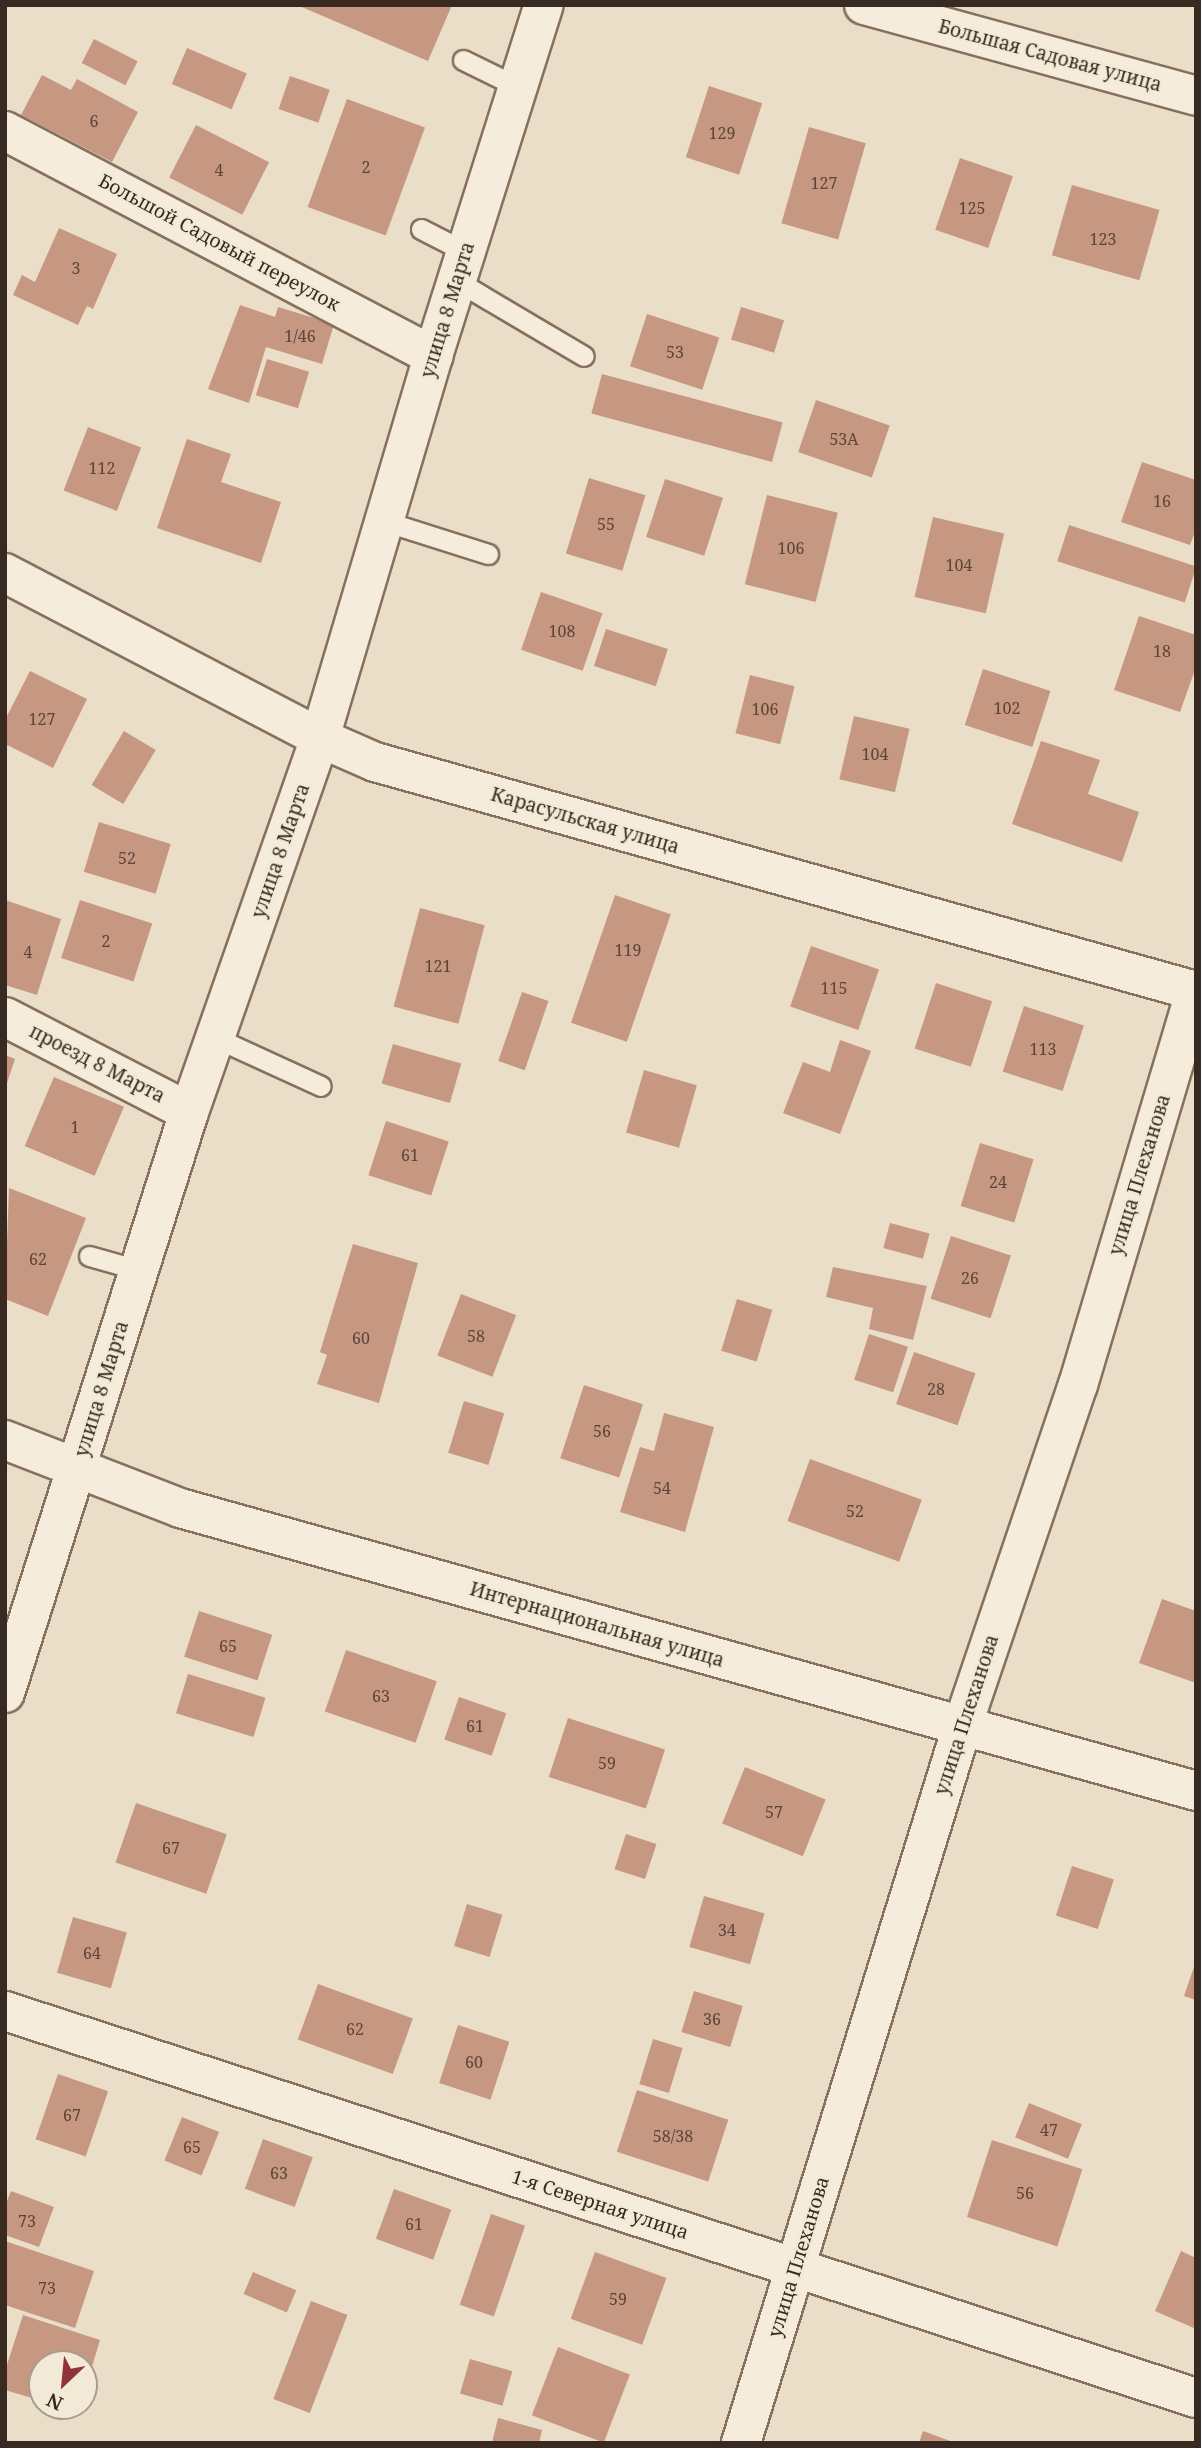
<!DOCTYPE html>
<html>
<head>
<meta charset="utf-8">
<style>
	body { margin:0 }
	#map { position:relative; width:1201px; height:2448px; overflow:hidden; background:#ebdec8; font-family:"Noto Serif",serif }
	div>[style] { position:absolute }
	.building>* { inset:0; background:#c69781; transform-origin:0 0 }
	.roads { filter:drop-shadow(2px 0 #86705e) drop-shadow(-2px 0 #86705e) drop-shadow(0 2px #86705e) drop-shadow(0 -2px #86705e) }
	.lane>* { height:19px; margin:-9.5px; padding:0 9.5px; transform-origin:9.5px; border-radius:9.5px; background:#f6ecdb }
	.street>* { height:38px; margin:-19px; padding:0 19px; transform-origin:19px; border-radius:19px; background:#f6ecdb }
	.secondary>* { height:38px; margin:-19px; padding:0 19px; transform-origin:19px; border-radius:19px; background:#f6ecdb }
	span { translate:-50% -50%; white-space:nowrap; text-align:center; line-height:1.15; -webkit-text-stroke:5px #f3e9d7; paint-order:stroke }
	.number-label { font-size:16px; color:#5c4539 }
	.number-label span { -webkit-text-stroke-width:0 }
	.street-label { font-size:19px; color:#382a21 }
	.frame { position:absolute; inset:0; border:7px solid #382a21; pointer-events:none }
	.north { position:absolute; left:28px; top:2350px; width:70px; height:70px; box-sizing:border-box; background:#f3e9d7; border:2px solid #a89d8e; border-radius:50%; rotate:206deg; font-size:19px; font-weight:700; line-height:28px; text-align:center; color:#382a21 }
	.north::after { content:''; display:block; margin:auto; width:24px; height:32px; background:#90333c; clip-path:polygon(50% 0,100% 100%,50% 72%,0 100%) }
</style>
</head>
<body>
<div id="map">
	<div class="building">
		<div style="clip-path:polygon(297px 5px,452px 5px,428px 61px)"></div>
		<div style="left:94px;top:39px;width:49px;height:27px;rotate:27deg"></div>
		<div style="left:187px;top:48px;width:65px;height:39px;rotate:23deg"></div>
		<div style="clip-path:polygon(42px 75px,71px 90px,77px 79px,138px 112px,112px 162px,21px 115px)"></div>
		<div style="left:290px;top:76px;width:42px;height:35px;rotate:19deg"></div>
		<div style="left:709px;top:86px;width:56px;height:75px;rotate:18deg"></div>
		<div style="left:347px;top:99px;width:83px;height:115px;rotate:20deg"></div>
		<div style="left:196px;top:125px;width:82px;height:59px;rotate:27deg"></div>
		<div style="left:809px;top:127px;width:59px;height:100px;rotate:16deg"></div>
		<div style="left:960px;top:158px;width:56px;height:76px;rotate:19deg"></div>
		<div style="left:1072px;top:185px;width:91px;height:73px;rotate:16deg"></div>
		<div style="clip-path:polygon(59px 228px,117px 254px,93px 309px,87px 306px,78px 325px,13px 295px,22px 275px,35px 282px)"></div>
		<div style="clip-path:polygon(240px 305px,275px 317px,278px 307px,334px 324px,322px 364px,266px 347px,249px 403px,208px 389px)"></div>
		<div style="left:741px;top:307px;width:45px;height:34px;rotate:17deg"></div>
		<div style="left:647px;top:314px;width:76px;height:55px;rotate:18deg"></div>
		<div style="left:267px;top:359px;width:44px;height:38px;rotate:17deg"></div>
		<div style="left:602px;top:374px;width:187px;height:41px;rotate:15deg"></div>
		<div style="left:816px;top:400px;width:78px;height:55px;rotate:19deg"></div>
		<div style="left:88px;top:427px;width:57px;height:68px;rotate:21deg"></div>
		<div style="clip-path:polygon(187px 439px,231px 454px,221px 482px,281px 502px,261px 563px,157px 528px)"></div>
		<div style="clip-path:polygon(1142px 462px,1196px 480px,1196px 529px,1190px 545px,1121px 522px)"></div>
		<div style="left:589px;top:478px;width:59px;height:79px;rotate:17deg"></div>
		<div style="left:665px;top:479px;width:61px;height:61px;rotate:18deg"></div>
		<div style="left:767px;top:495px;width:73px;height:92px;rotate:14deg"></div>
		<div style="left:933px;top:517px;width:73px;height:82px;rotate:13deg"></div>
		<div style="left:1069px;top:525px;width:134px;height:38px;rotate:18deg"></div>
		<div style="left:541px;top:592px;width:65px;height:61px;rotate:19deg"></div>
		<div style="clip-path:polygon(1139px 616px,1196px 635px,1196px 667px,1180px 712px,1114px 690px)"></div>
		<div style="left:606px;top:629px;width:65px;height:39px;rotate:18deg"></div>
		<div style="left:983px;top:669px;width:71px;height:59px;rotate:18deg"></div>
		<div style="clip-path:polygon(30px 671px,87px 699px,53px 768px,5px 744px,5px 720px)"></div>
		<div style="left:750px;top:675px;width:46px;height:60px;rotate:14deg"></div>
		<div style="left:854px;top:716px;width:57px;height:65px;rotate:13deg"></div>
		<div style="left:124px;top:731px;width:37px;height:63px;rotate:31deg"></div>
		<div style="clip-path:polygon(1041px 741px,1100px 760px,1088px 794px,1139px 812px,1122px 862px,1012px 824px)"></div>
		<div style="left:99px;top:822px;width:75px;height:52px;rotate:17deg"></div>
		<div style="left:615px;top:895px;width:59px;height:135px;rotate:19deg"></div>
		<div style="clip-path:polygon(5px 900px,61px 919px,37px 995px,5px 985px)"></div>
		<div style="left:80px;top:900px;width:76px;height:61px;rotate:18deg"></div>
		<div style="left:420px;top:908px;width:67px;height:102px;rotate:15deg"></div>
		<div style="left:811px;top:946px;width:72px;height:64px;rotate:19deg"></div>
		<div style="left:936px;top:983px;width:59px;height:69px;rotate:18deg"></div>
		<div style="left:522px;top:992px;width:28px;height:73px;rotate:19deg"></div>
		<div style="left:1024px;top:1006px;width:63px;height:69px;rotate:18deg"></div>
		<div style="clip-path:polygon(840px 1040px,871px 1051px,840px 1134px,783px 1113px,803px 1062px,830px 1072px)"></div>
		<div style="left:393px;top:1044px;width:71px;height:41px;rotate:16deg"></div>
		<div style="clip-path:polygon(5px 1055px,15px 1059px,6px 1086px,5px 1086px)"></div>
		<div style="left:644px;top:1070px;width:55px;height:65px;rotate:16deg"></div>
		<div style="left:54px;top:1077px;width:76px;height:75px;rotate:23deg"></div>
		<div style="left:386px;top:1121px;width:66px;height:57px;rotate:18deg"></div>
		<div style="left:980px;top:1143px;width:56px;height:66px;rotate:17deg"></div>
		<div style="clip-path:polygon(9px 1188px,86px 1218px,48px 1316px,5px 1299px)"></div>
		<div style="left:890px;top:1223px;width:41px;height:26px;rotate:15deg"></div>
		<div style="left:951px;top:1236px;width:63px;height:66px;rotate:18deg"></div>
		<div style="clip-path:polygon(353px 1244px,418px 1263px,379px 1403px,317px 1384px,327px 1355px,320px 1352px)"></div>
		<div style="clip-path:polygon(833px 1267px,927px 1286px,913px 1340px,869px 1329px,873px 1308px,826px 1297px)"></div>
		<div style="left:461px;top:1294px;width:59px;height:66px;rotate:21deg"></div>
		<div style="left:737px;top:1299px;width:37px;height:54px;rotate:17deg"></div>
		<div style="left:869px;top:1334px;width:41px;height:48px;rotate:18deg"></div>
		<div style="left:914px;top:1352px;width:65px;height:55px;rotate:19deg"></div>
		<div style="left:584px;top:1385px;width:62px;height:77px;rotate:18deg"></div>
		<div style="left:464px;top:1401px;width:42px;height:54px;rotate:17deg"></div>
		<div style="clip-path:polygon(664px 1413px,714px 1427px,685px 1532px,620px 1512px,640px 1447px,654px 1451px)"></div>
		<div style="left:810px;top:1459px;width:119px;height:66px;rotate:20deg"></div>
		<div style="clip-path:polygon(1162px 1599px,1196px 1611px,1196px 1683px,1139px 1663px)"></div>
		<div style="left:199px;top:1611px;width:77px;height:48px;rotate:18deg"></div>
		<div style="left:346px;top:1650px;width:96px;height:65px;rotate:19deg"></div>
		<div style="left:188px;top:1674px;width:81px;height:41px;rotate:17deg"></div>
		<div style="left:459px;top:1697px;width:50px;height:45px;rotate:19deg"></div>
		<div style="left:568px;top:1718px;width:102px;height:62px;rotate:18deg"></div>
		<div style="left:745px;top:1767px;width:87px;height:61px;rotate:22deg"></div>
		<div style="left:136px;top:1803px;width:96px;height:63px;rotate:19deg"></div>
		<div style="left:626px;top:1834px;width:32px;height:37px;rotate:18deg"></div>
		<div style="left:1072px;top:1866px;width:44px;height:52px;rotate:18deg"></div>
		<div style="left:704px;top:1896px;width:63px;height:53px;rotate:16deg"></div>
		<div style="left:467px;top:1904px;width:37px;height:44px;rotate:17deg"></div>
		<div style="left:73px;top:1917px;width:56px;height:58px;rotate:16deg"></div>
		<div style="clip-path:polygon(1196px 1961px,1196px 2000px,1184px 1996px)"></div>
		<div style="left:318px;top:1984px;width:101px;height:59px;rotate:20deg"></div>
		<div style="left:694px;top:1991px;width:51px;height:43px;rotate:17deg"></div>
		<div style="left:458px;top:2025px;width:54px;height:61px;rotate:18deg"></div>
		<div style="left:653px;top:2039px;width:31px;height:47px;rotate:17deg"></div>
		<div style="left:58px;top:2074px;width:53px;height:69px;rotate:19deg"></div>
		<div style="left:637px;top:2090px;width:96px;height:65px;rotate:18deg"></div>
		<div style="left:1029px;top:2103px;width:57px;height:37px;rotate:22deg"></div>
		<div style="left:182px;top:2117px;width:40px;height:47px;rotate:22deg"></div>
		<div style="left:263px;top:2139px;width:53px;height:53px;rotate:20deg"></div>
		<div style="left:992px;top:2140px;width:95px;height:81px;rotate:18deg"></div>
		<div style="left:394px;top:2189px;width:61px;height:53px;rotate:20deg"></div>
		<div style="clip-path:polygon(11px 2191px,54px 2207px,39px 2247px,5px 2235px,5px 2206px)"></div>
		<div style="left:491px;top:2214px;width:36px;height:96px;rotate:19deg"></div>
		<div style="clip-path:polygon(5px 2241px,94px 2271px,75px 2328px,5px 2305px)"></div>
		<div style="clip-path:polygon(1181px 2251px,1196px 2258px,1196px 2329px,1155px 2311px)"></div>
		<div style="left:595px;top:2252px;width:76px;height:71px;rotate:20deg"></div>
		<div style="left:253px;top:2272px;width:47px;height:24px;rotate:23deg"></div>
		<div style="left:311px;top:2301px;width:39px;height:105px;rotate:21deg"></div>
		<div style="clip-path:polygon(23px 2315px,100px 2340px,85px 2390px,84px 2364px,42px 2364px,42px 2401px,5px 2390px,5px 2371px)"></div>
		<div style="left:558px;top:2347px;width:77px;height:73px;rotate:21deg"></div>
		<div style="left:470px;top:2359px;width:44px;height:36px;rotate:16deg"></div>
		<div style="clip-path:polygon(498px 2418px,542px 2430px,539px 2443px,492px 2443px)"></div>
		<div style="clip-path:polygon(923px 2431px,953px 2442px,953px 2443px,919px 2443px)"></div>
	</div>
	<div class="roads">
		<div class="lane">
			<div style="left:463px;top:60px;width:61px;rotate:26.1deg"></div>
			<div style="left:421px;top:229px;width:51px;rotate:27.1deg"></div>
			<div style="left:457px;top:281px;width:147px;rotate:30.6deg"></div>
			<div style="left:387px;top:522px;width:106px;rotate:17.6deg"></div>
			<div style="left:216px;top:1038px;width:115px;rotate:24.6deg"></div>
			<div style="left:89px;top:1256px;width:52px;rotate:15.6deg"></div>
		</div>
		<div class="street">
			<div style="left:5px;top:131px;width:484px;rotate:27.7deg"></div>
			<div style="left:5px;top:573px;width:356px;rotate:27.6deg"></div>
			<div style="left:320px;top:738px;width:60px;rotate:23.6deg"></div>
			<div style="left:375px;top:762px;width:852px;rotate:15.59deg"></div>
			<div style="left:5px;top:1017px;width:207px;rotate:27.3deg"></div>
			<div style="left:5px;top:2011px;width:1252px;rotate:18deg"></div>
			<div style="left:741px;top:2443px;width:749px;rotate:-72.85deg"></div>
			<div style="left:962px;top:1727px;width:361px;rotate:-71.3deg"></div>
			<div style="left:1078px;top:1385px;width:413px;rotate:-73.4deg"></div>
		</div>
		<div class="secondary">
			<div style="left:864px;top:5px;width:344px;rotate:15.3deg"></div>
			<div style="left:5px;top:1440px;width:188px;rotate:21.2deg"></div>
			<div style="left:180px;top:1508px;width:1055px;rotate:15.56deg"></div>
			<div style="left:5px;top:1693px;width:609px;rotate:-72.43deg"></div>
			<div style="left:189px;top:1112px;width:396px;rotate:-70.7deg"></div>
			<div style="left:320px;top:738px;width:398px;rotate:-73.5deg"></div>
			<div style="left:433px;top:356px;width:368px;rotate:-72.5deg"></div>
		</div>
	</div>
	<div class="number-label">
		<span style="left:94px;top:121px">6</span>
		<span style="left:722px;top:133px">129</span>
		<span style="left:366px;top:167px">2</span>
		<span style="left:219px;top:170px">4</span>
		<span style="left:824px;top:183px">127</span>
		<span style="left:972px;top:208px">125</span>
		<span style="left:1103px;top:239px">123</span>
		<span style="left:76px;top:268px">3</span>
		<span style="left:300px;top:336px">1/46</span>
		<span style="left:675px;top:352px">53</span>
		<span style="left:844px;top:439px">53А</span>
		<span style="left:102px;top:468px">112</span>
		<span style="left:1162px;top:501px">16</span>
		<span style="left:606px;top:524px">55</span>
		<span style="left:791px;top:548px">106</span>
		<span style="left:959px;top:565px">104</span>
		<span style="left:562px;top:631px">108</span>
		<span style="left:1162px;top:651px">18</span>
		<span style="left:1007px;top:708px">102</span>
		<span style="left:765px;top:709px">106</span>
		<span style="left:42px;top:719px">127</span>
		<span style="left:875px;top:754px">104</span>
		<span style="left:127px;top:858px">52</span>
		<span style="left:106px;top:941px">2</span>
		<span style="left:628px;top:950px">119</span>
		<span style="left:28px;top:952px">4</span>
		<span style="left:438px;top:966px">121</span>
		<span style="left:834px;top:988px">115</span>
		<span style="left:1043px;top:1049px">113</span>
		<span style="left:75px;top:1127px">1</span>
		<span style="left:410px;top:1155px">61</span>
		<span style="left:998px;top:1182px">24</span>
		<span style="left:38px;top:1259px">62</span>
		<span style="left:970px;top:1278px">26</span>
		<span style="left:476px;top:1336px">58</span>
		<span style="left:361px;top:1338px">60</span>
		<span style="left:936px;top:1389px">28</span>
		<span style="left:602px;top:1431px">56</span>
		<span style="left:662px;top:1488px">54</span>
		<span style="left:855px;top:1511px">52</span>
		<span style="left:228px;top:1646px">65</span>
		<span style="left:381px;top:1696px">63</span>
		<span style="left:475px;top:1726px">61</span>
		<span style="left:607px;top:1763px">59</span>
		<span style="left:774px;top:1812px">57</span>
		<span style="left:171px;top:1848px">67</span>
		<span style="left:727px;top:1930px">34</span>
		<span style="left:92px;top:1953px">64</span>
		<span style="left:712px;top:2019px">36</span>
		<span style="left:355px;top:2029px">62</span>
		<span style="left:474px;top:2062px">60</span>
		<span style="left:72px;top:2115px">67</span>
		<span style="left:1049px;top:2130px">47</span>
		<span style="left:673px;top:2136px">58/38</span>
		<span style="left:192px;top:2147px">65</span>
		<span style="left:279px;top:2173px">63</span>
		<span style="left:1025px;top:2193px">56</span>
		<span style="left:27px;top:2221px">73</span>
		<span style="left:414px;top:2224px">61</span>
		<span style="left:47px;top:2288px">73</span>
		<span style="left:618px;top:2299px">59</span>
	</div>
	<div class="street-label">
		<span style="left:1050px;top:56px;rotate:15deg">Большая Садовая улица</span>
		<span style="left:219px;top:243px;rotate:28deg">Большой Садовый переулок</span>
		<span style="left:448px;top:310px;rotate:-73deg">улица 8 Марта</span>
		<span style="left:585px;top:821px;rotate:16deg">Карасульская улица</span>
		<span style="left:281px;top:851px;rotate:-71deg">улица 8 Марта</span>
		<span style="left:97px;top:1064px;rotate:27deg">проезд 8 Марта</span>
		<span style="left:1140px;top:1175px;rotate:-73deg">улица Плеханова</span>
		<span style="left:102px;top:1389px;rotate:-73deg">улица 8 Марта</span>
		<span style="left:597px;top:1625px;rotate:16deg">Интернациональная улица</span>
		<span style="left:967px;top:1715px;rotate:-72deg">улица Плеханова</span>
		<span style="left:600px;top:2205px;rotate:18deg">1-я Северная улица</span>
		<span style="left:799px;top:2257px;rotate:-73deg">улица Плеханова</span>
	</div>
	<div class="frame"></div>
	<div class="north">N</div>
</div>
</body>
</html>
